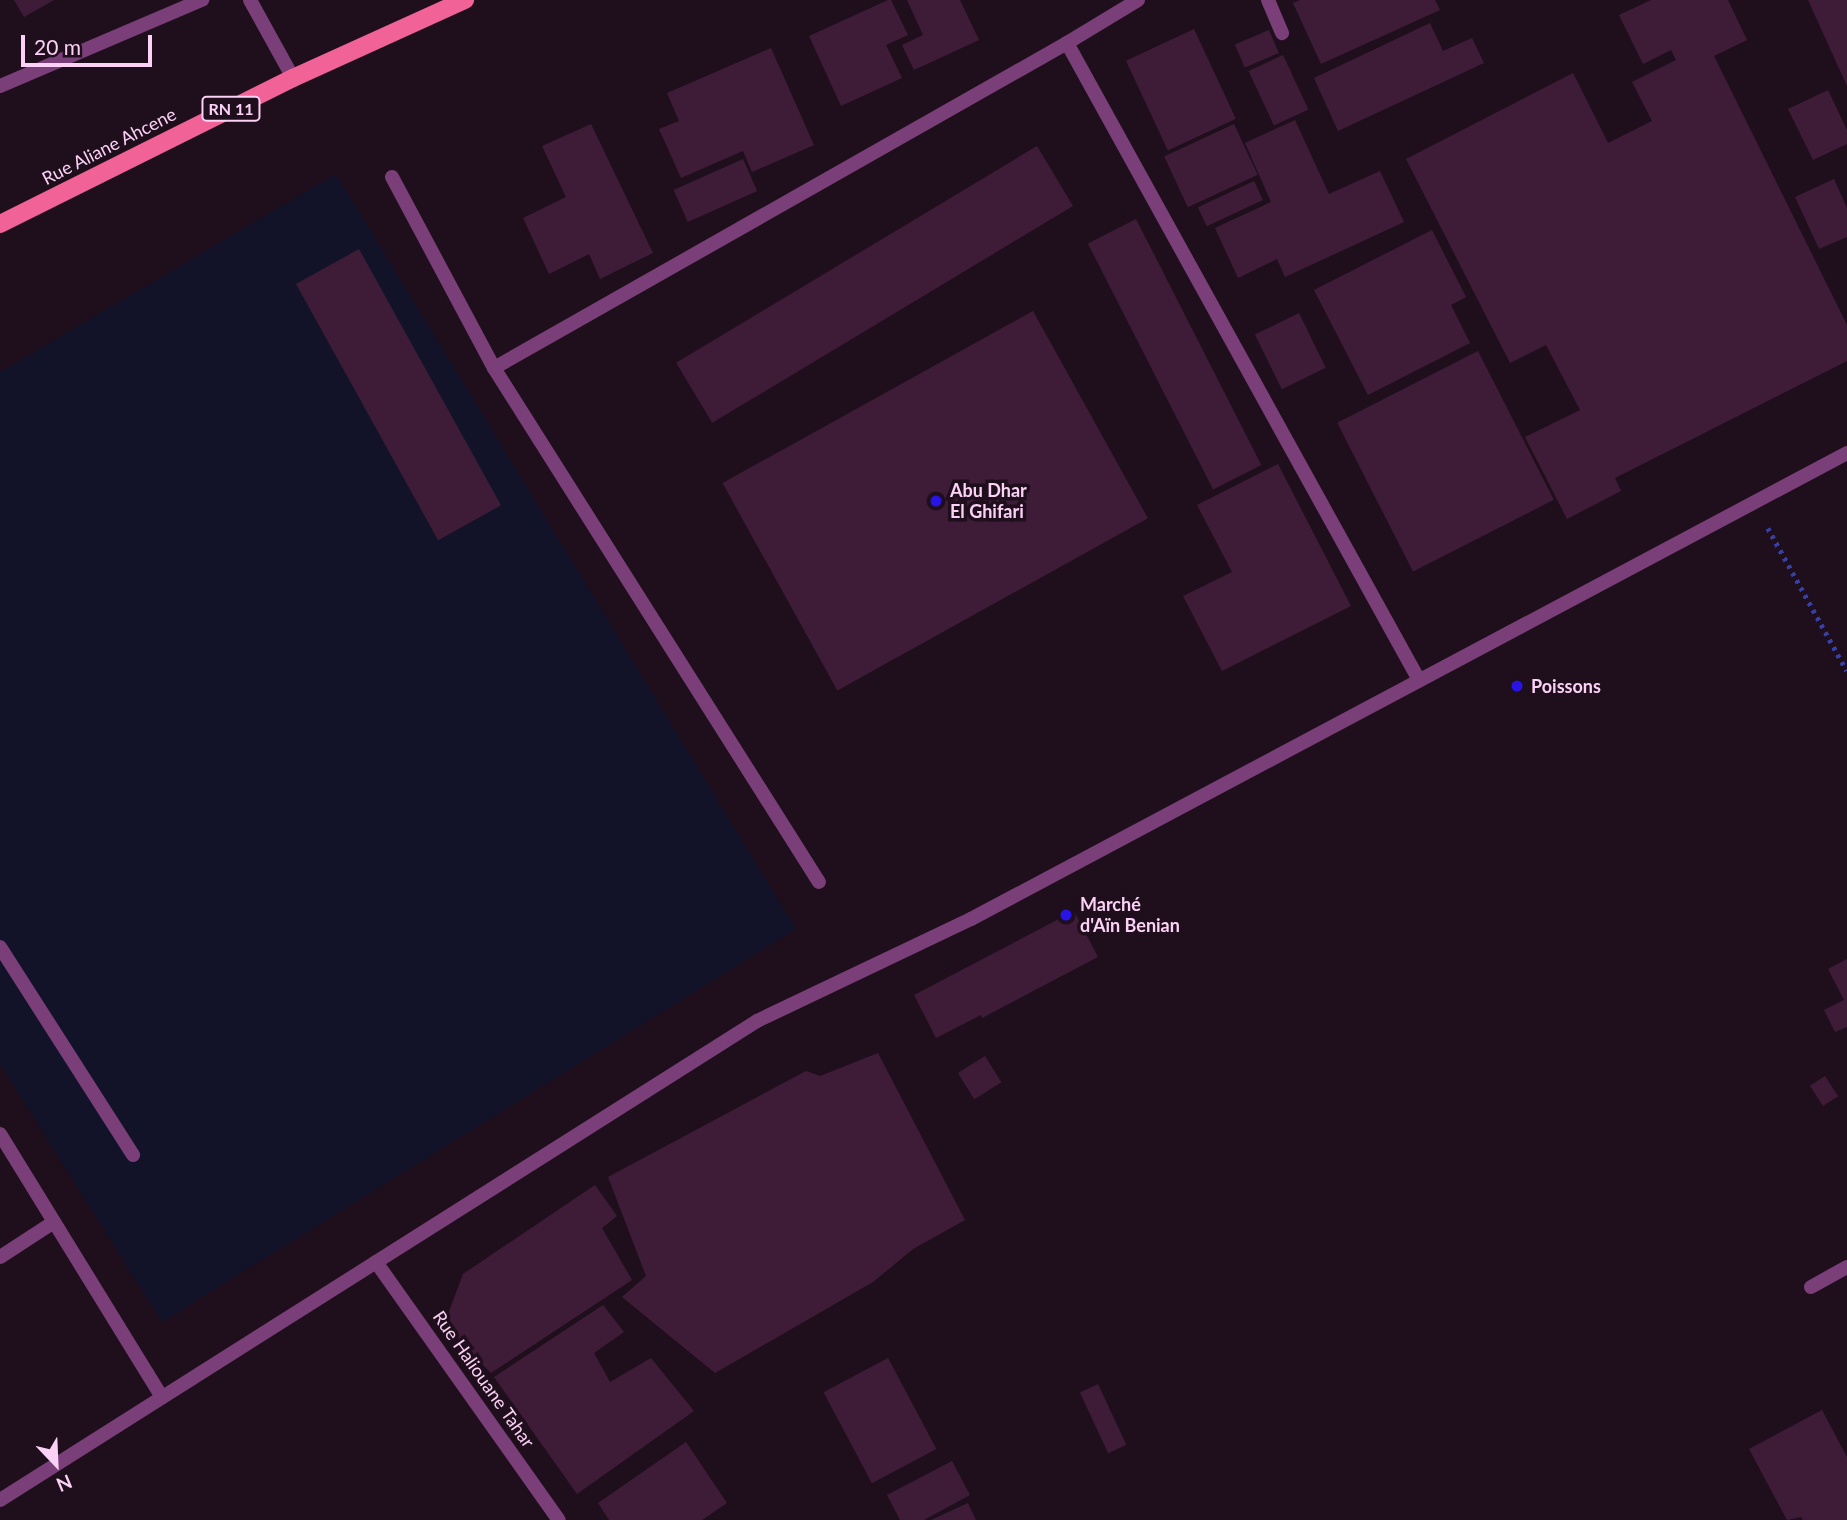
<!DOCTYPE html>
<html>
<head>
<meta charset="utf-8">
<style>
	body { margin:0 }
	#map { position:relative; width:1847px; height:1520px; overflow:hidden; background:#1f0f1c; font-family:Lato,sans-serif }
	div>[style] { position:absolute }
	.green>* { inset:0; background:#121329 }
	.building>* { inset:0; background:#3e1c38; transform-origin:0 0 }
	.path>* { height:4.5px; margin-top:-2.25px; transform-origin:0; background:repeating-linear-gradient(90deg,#383fa7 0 3.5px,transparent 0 8.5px) }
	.service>* { height:14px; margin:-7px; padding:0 7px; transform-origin:7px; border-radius:7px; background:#7a3e78 }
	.minor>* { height:14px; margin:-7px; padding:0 7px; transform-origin:7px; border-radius:7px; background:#7a3e78 }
	.tertiary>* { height:14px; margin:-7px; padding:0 7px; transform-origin:7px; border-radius:7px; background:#7a3e78 }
	.primary>* { height:18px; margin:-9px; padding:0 9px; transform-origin:9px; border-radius:9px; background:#f16297 }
	.dots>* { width:19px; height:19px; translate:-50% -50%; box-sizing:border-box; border:4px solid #1f0f1c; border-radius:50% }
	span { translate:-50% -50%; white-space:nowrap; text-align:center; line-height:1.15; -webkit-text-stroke:7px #1f0f1c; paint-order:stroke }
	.shield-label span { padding:2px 5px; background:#1f0f1c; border:2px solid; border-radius:5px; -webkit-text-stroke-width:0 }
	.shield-label { font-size:16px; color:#fbd1f6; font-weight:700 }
	.street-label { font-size:18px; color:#fbd1f6 }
	.poi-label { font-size:18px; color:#fbd1f6; font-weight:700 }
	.left { translate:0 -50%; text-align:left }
	.north { position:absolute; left:21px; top:1429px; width:70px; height:70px; -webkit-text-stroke:5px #1f0f1c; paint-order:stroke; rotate:157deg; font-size:19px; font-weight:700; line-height:28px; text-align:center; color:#fbd1f6 }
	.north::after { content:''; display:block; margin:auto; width:24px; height:32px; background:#fbd1f6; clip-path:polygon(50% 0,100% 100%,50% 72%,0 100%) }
	.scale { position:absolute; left:21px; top:35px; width:131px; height:32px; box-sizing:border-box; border:4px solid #fbd1f6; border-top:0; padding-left:9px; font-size:21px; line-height:24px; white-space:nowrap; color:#fbd1f6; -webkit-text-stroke:5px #1f0f1c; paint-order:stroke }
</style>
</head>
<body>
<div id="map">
	<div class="green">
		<div style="clip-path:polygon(336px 174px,796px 929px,162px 1322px,0 1064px,0 372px)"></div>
	</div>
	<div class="building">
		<div style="clip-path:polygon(14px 0,54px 0,24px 17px)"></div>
		<div style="clip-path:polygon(888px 0,891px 0,908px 35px,886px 45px,902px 78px,841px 106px,809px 36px)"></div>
		<div style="clip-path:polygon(907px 0,960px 0,979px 40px,914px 70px,902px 45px,923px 35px)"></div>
		<div style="clip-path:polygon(1300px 0,1435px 0,1440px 10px,1321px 64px,1293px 3px)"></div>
		<div style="clip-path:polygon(1651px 0,1728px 0,1747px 40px,1714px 56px,1847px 325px,1847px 361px,1615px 478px,1621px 491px,1567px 519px,1525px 437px,1580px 410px,1546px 345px,1510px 363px,1406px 159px,1573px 73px,1608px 143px,1652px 121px,1632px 82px,1676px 60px,1671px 50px,1643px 64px,1619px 15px)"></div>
		<div style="clip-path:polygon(1808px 0,1847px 0,1847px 86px)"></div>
		<div style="clip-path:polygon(1430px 23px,1443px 51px,1472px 38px,1484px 63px,1338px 131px,1314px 78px)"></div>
		<div style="left:1194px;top:29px;width:99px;height:75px;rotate:65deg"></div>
		<div style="left:1269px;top:30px;width:25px;height:37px;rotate:67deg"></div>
		<div style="clip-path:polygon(771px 48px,814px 145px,752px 172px,743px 151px,681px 178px,659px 129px,679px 121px,667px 93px)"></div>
		<div style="left:1283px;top:55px;width:60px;height:38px;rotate:65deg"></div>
		<div style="clip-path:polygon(1828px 90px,1847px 130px,1847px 144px,1813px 160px,1788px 109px)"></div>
		<div style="clip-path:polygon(1295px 120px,1329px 194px,1380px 171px,1404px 222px,1285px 277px,1277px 259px,1238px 278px,1215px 228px,1271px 202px,1245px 143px)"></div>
		<div style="clip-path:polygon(591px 124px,653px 253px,600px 279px,589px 254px,549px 274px,523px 218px,566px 197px,542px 146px)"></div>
		<div style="left:1234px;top:124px;width:56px;height:77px;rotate:65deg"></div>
		<div style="left:1037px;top:146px;width:70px;height:421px;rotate:59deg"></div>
		<div style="left:743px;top:159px;width:35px;height:76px;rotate:66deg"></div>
		<div style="clip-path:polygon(1834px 179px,1847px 208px,1847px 237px,1819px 249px,1795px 197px)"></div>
		<div style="left:1254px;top:181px;width:21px;height:62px;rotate:65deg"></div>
		<div style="left:1136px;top:219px;width:276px;height:54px;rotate:63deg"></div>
		<div style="clip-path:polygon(1432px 230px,1466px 297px,1451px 305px,1470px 343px,1368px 395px,1314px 290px)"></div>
		<div style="left:359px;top:249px;width:293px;height:72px;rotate:61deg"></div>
		<div style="left:1033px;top:311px;width:237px;height:355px;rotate:61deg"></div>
		<div style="left:1299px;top:313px;width:61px;height:49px;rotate:64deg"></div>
		<div style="left:1478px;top:351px;width:167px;height:158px;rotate:63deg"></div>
		<div style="clip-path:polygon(1278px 464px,1351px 606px,1222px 671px,1183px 596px,1232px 572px,1197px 505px)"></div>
		<div style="clip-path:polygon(1074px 911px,1098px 957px,982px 1018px,981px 1015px,936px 1038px,914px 995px)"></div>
		<div style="clip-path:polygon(1847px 959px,1847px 1027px,1835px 1032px,1824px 1010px,1844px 1000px,1828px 969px)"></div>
		<div style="clip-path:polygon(878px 1053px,965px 1220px,913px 1249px,873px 1282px,715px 1373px,622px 1297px,646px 1276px,608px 1177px,806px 1071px,820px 1076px)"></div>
		<div style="left:985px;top:1056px;width:31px;height:32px;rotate:58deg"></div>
		<div style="left:1825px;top:1076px;width:24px;height:18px;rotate:57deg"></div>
		<div style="clip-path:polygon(595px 1185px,617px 1216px,602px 1228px,632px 1280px,491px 1373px,444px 1325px,463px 1274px)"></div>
		<div style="clip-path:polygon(603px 1305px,624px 1332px,594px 1353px,610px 1382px,651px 1358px,694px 1411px,577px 1494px,494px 1377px)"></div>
		<div style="left:888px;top:1358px;width:103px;height:73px;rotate:62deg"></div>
		<div style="left:1098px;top:1384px;width:67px;height:20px;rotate:65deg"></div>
		<div style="clip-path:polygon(1822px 1410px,1847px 1457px,1847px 1520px,1803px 1520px,1801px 1517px,1787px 1520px,1749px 1449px)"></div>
		<div style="clip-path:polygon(686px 1442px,727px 1503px,702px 1520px,609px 1520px,598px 1503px)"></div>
		<div style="clip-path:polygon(952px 1461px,970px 1495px,924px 1520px,900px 1520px,887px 1495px)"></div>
		<div style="clip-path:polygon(968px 1503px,976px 1520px,931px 1520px)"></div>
	</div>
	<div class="path">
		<div style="left:1768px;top:528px;width:163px;rotate:61.1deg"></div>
	</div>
	<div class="service">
		<div style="left:0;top:86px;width:220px;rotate:-23.1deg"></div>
		<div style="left:392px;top:177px;width:217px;rotate:61.9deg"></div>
		<div style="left:494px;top:368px;width:608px;rotate:57.7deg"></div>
		<div style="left:0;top:947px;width:247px;rotate:57.4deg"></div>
		<div style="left:0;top:1134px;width:309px;rotate:58.4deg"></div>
		<div style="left:0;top:1257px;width:64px;rotate:-32.9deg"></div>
	</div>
	<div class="minor">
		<div style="left:250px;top:0;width:89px;rotate:61.1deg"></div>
		<div style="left:1138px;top:0;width:83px;rotate:148.8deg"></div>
		<div style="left:1067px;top:43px;width:728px;rotate:61.08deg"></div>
		<div style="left:1268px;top:0;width:36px;rotate:67deg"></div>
		<div style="left:494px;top:368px;width:659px;rotate:-29.56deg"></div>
		<div style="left:376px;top:1262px;width:316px;rotate:54.7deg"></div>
		<div style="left:1811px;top:1287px;width:41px;rotate:-29.1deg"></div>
	</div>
	<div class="tertiary">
		<div style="left:0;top:1500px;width:896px;rotate:-32.32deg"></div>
		<div style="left:757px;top:1021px;width:237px;rotate:-25.5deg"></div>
		<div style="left:971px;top:919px;width:992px;rotate:-28.01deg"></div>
	</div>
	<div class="primary">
		<div style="left:0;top:224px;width:327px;rotate:-26.5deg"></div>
		<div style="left:293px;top:78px;width:189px;rotate:-24.4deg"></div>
	</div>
	<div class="dots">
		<div style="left:936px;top:501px;background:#2814e4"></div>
		<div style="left:1517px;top:686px;background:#2814e4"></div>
		<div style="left:1066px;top:915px;background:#2814e4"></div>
	</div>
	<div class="shield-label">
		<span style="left:231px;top:109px">RN 11</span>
	</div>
	<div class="street-label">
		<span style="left:109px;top:146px;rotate:-27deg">Rue Aliane Ahcene</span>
		<span style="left:484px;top:1379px;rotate:55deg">Rue Haliouane Tahar</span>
	</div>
	<div class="poi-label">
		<span class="left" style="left:950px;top:501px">Abu Dhar<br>El Ghifari</span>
		<span class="left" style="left:1531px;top:686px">Poissons</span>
		<span class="left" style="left:1080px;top:915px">Marché<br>d'Aïn Benian</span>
	</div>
	<div class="north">N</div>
	<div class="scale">20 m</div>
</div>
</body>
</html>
